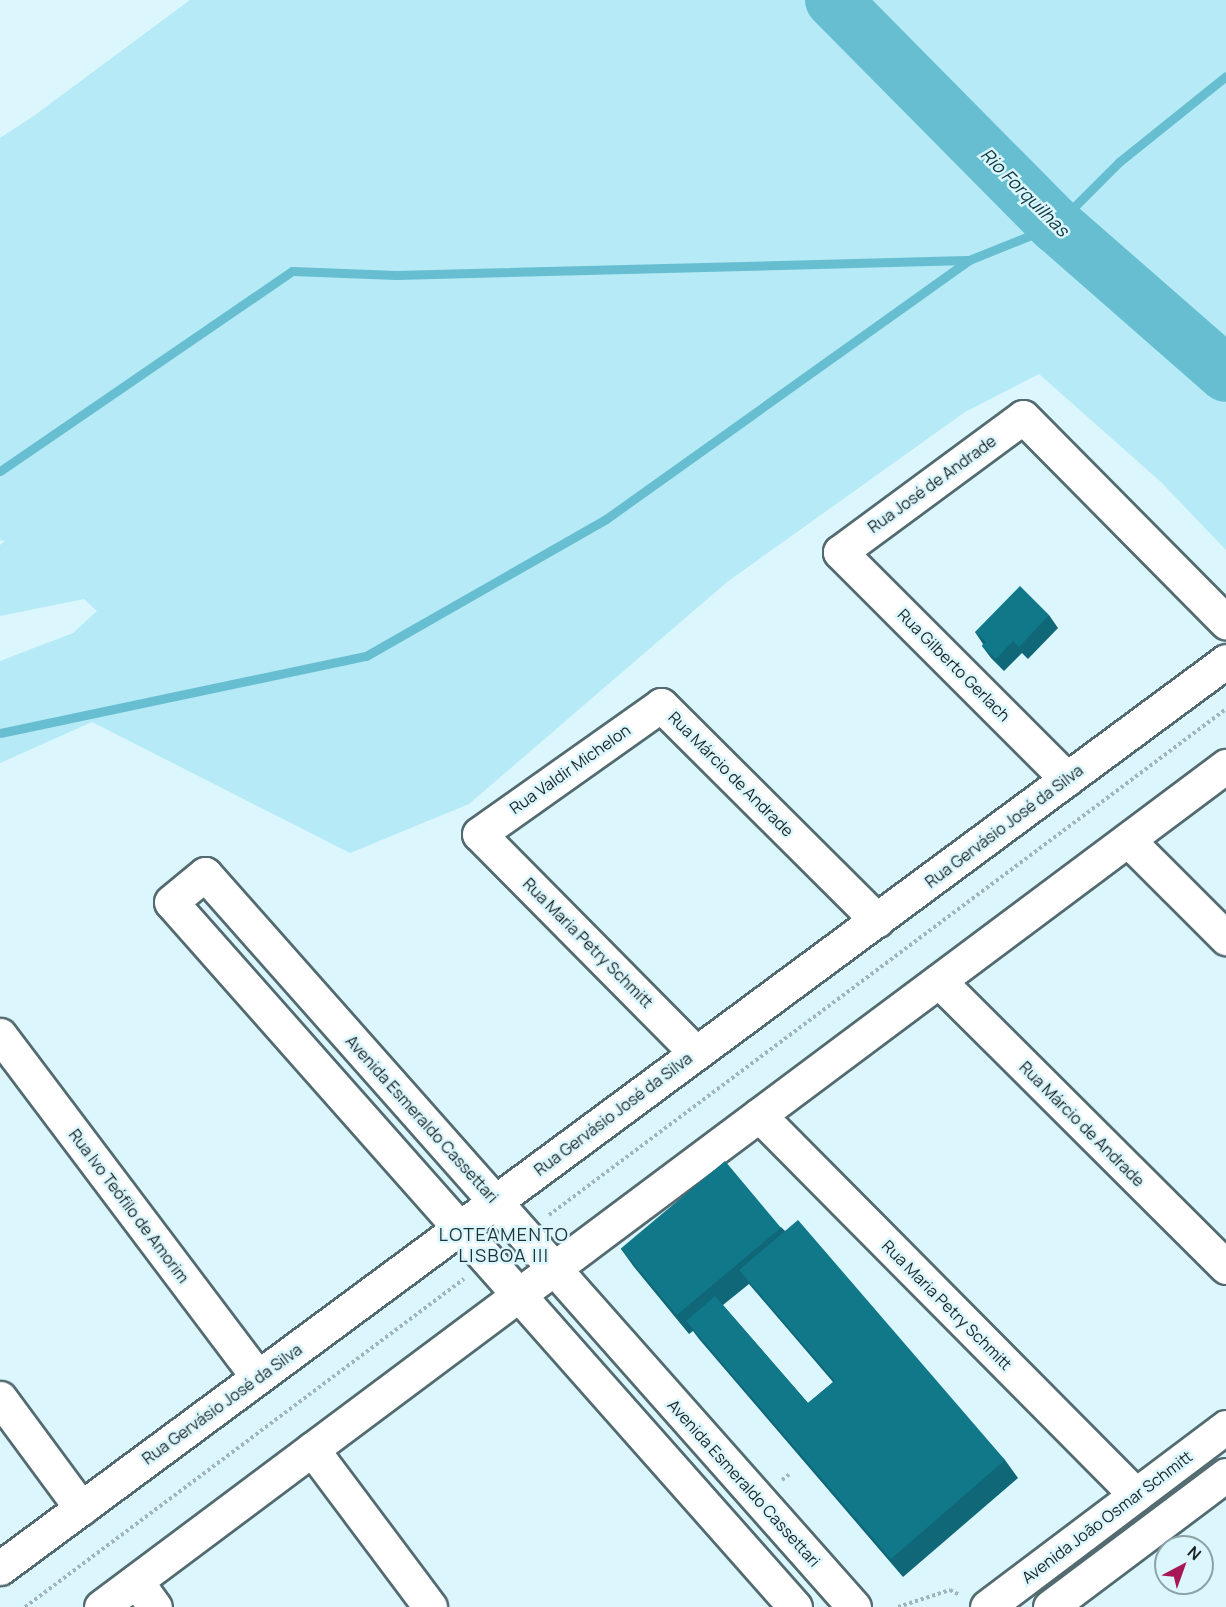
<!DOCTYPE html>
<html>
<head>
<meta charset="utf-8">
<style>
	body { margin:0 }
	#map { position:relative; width:1226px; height:1607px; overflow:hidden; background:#dbf6fc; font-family:Manrope,sans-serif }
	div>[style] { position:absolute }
	.green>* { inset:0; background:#b5eaf6 }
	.stream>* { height:9px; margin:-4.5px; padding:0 4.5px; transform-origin:4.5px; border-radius:4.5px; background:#66bed0 }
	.river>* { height:56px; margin:-28px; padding:0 28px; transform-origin:28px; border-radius:28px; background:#66bed0 }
	.path>* { height:4px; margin-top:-2px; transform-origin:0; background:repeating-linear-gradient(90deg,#9fb5ba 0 3px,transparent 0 6px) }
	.roads { filter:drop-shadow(2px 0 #536b70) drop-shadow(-2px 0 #536b70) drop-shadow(0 2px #536b70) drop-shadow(0 -2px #536b70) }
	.minor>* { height:33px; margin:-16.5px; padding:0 16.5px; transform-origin:16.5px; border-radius:16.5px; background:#fff }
	.wall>* { inset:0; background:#0f6777 }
	.building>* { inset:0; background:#11788a; transform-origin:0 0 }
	span { translate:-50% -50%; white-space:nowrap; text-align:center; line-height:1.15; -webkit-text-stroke:5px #dbf6fc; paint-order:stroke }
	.street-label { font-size:16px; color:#192325 }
	.water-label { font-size:18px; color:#0b373e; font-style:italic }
	.neighbourhood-label { font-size:18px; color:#1c3236; letter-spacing:1.5px }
	.north { position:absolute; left:1154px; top:1535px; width:60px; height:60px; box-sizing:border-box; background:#dbf6fc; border:2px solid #8da2a6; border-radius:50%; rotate:41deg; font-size:16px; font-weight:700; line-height:24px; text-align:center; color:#192325 }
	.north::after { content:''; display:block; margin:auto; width:21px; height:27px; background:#a81855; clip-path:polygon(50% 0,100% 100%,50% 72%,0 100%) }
</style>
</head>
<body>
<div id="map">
	<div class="green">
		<div style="clip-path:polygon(190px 0,1226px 0,1226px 550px,1161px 482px,1039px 374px,965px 412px,727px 582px,469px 804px,350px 853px,92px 722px,0 763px,0 661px,73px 633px,97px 611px,84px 599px,0 616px,0 545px,5px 541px,0 540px,0 138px,35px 115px)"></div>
	</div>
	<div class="stream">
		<div style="left:0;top:471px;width:354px;rotate:-34.4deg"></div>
		<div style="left:292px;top:271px;width:104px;rotate:2.2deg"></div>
		<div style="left:396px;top:275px;width:571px;rotate:-1.5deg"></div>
		<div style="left:0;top:733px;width:374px;rotate:-11.9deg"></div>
		<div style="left:366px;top:656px;width:276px;rotate:-29.7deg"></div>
		<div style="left:606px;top:519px;width:446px;rotate:-35.5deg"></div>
		<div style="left:969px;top:260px;width:94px;rotate:-21.9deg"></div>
		<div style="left:1056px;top:225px;width:89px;rotate:-45deg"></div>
		<div style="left:1119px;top:162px;width:137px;rotate:-38.8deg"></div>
	</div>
	<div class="river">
		<div style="left:833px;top:0;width:317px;rotate:45.3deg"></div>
		<div style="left:1056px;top:225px;width:226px;rotate:41.2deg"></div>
	</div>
	<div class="path">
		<div style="left:549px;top:1215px;width:845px;rotate:-36.77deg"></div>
		<div style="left:782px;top:1480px;width:11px;rotate:-38deg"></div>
		<div style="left:25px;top:1607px;width:548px;rotate:-36.77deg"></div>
		<div style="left:898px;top:1607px;width:55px;rotate:-18.1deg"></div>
		<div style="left:950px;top:1590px;width:11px;rotate:27deg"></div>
	</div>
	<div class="roads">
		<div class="minor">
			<div style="left:1067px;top:779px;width:321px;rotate:-135deg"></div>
			<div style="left:840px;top:552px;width:227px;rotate:-36.4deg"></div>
			<div style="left:1023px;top:417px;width:289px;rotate:45.3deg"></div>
			<div style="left:1128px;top:840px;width:139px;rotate:45deg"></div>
			<div style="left:939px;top:981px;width:405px;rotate:44.9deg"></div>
			<div style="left:0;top:1035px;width:428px;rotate:53deg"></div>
			<div style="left:696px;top:1053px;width:308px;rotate:-134.7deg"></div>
			<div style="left:479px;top:834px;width:223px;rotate:-35.3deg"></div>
			<div style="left:661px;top:705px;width:305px;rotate:44.9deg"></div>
			<div style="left:759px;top:1115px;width:535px;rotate:45.23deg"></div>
			<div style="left:0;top:1398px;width:137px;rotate:53.6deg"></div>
			<div style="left:312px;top:1449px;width:197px;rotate:53.2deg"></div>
			<div style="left:0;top:1568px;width:1525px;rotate:-36.49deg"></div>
			<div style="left:136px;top:1581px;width:32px;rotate:54deg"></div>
			<div style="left:101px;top:1607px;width:1405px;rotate:-36.78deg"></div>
			<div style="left:795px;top:1607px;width:941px;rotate:-131.51deg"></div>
			<div style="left:171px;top:902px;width:44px;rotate:-39.5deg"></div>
			<div style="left:205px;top:874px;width:979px;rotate:48.48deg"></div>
			<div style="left:987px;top:1607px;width:299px;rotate:-37deg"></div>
			<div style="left:1050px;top:1607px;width:220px;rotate:-36.9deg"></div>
		</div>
	</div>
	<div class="wall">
		<div style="clip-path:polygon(1049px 615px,1058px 628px,1028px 659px,1022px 653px,1004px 671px,991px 658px,982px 646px,983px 644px,975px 632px)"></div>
		<div style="clip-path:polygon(evenodd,781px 1227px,785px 1231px,1005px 1460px,1018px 1478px,903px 1577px,699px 1339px,693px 1331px,689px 1334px,634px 1267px,621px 1249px,781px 1227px,749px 1284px,833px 1382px,808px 1403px,723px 1305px,749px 1284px)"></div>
	</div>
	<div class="building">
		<div style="clip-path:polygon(1020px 586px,1049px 615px,1019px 647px,1013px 641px,996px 659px,982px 646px,986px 642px,975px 632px)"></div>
		<div style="left:725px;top:1161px;width:87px;height:136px;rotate:50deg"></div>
		<div style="clip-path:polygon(798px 1220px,1005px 1460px,891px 1559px,686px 1321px,715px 1296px,808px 1403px,835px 1381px,739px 1270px)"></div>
	</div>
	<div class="street-label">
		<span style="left:932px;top:484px;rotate:-36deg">Rua José de Andrade</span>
		<span style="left:954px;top:665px;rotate:45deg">Rua Gilberto Gerlach</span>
		<span style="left:570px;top:769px;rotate:-35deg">Rua Valdir Michelon</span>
		<span style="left:731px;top:774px;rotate:45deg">Rua Márcio de Andrade</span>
		<span style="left:1004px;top:826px;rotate:-37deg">Rua Gervásio José da Silva</span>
		<span style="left:588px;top:943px;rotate:45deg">Rua Maria Petry Schmitt</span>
		<span style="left:613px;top:1114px;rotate:-37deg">Rua Gervásio José da Silva</span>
		<span style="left:422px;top:1119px;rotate:48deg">Avenida Esmeraldo Cassettari</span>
		<span style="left:1082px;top:1124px;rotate:45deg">Rua Márcio de Andrade</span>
		<span style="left:129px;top:1206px;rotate:53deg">Rua Ivo Teófilo de Amorim</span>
		<span style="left:947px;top:1305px;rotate:45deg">Rua Maria Petry Schmitt</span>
		<span style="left:222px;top:1404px;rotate:-36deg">Rua Gervásio José da Silva</span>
		<span style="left:744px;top:1483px;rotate:48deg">Avenida Esmeraldo Cassettari</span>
		<span style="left:1107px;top:1517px;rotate:-37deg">Avenida João Osmar Schmitt</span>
	</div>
	<div class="water-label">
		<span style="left:1025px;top:192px;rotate:45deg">Rio Forquilhas</span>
	</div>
	<div class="neighbourhood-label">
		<span style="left:504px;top:1245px">LOTEAMENTO<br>LISBOA III</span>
	</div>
	<div class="north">N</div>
</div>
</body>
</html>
